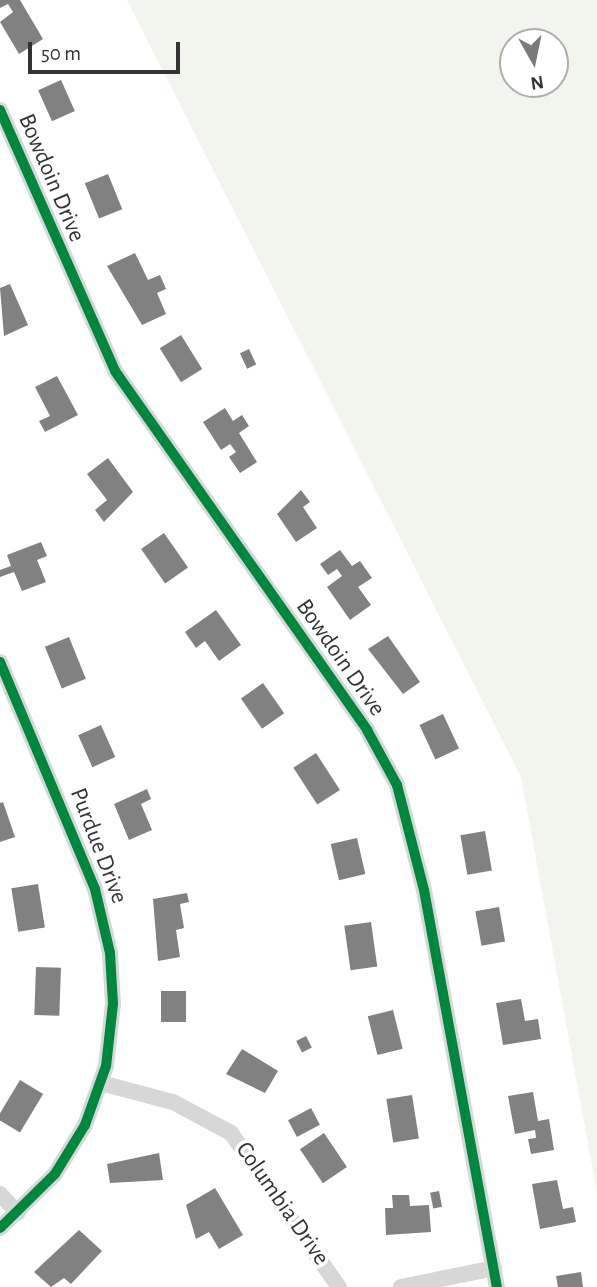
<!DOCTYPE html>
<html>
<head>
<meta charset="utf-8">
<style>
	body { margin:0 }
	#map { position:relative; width:597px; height:1287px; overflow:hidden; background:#fff; font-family:"Alegreya Sans",sans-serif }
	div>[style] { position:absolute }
	.green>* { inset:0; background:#f1f5ed }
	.building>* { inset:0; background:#818181; transform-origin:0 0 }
	.street>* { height:16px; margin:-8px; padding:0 8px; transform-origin:8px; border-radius:8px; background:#d7d7d7 }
	.cycleway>* { height:10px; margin:-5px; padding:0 5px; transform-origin:5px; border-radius:5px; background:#00873e }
	span { translate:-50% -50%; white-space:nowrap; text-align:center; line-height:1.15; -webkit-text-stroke:7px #fff; paint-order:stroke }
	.street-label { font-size:24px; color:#333 }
	.north { position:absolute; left:499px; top:28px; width:70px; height:70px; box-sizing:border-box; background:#fff; border:2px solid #adadad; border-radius:50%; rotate:171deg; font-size:19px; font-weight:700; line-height:28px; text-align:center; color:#333 }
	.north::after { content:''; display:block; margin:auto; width:24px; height:32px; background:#7a7a7a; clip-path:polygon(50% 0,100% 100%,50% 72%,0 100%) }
	.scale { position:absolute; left:28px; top:42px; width:152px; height:32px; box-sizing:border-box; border:4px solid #333; border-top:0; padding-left:9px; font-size:21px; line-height:24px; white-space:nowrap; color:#333; -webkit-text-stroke:5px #fff; paint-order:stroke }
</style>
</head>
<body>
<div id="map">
	<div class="green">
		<div style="clip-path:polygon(evenodd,127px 0,597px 0,597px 1193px,521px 777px,127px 0,513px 42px,555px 42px,555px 84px,513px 84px,513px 42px)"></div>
	</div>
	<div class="building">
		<div style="clip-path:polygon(0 0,20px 0,43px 39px,19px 54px,0 22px,13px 12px,8px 4px,0 8px)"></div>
		<div style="left:61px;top:80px;width:34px;height:25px;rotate:66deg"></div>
		<div style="left:108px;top:174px;width:38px;height:25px;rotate:68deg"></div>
		<div style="clip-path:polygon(135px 253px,148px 280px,160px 275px,166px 289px,157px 293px,166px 314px,142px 325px,107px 266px)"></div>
		<div style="clip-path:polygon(10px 284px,28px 325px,4px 336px,0 288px)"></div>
		<div style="left:181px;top:335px;width:40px;height:25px;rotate:58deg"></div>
		<div style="left:249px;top:349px;width:17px;height:10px;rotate:65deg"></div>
		<div style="clip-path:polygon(57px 376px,78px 415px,45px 432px,39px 421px,50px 416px,35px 387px)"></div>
		<div style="clip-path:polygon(225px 408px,233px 421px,242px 415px,249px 426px,239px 433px,257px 462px,240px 473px,229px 457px,236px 452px,230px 444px,221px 450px,203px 422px)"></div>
		<div style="clip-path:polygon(108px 458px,133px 492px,104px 522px,95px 510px,107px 500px,87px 474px)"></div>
		<div style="clip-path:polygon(301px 490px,310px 502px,303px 507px,317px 528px,296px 542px,277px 514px)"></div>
		<div style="left:164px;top:533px;width:42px;height:28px;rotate:55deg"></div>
		<div style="clip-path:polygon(41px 542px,47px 556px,37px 560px,46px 582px,22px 591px,14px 572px,0 577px,0 570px,11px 566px,7px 555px)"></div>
		<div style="clip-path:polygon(340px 550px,352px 566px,360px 561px,372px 578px,358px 587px,371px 605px,350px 620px,327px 587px,342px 576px,337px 569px,328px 575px,320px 564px)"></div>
		<div style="clip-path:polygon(216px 610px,241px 645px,219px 661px,205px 641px,196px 648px,185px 632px)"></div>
		<div style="clip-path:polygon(388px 636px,420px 682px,403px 694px,368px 649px)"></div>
		<div style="left:69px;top:637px;width:45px;height:26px;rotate:68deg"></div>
		<div style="left:263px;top:683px;width:37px;height:27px;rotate:55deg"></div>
		<div style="left:443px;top:714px;width:38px;height:26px;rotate:65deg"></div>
		<div style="left:101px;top:725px;width:35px;height:25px;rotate:66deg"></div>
		<div style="left:316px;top:753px;width:44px;height:27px;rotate:57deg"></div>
		<div style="clip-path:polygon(147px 789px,151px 799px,141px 804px,152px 830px,129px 840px,114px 804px)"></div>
		<div style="clip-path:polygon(3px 802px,15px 837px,0 842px,0 803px)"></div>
		<div style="left:485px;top:831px;width:40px;height:25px;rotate:80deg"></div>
		<div style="left:357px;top:838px;width:37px;height:27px;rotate:77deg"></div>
		<div style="left:38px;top:884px;width:44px;height:27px;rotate:81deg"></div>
		<div style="clip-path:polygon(187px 893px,189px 902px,180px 904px,184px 928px,176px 930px,180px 957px,158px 961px,153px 899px)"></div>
		<div style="left:499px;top:907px;width:35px;height:24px;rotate:80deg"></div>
		<div style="left:371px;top:922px;width:45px;height:27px;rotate:82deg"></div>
		<div style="left:36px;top:967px;width:25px;height:48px;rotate:2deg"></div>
		<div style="left:161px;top:991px;width:25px;height:31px"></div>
		<div style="clip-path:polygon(521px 999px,525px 1021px,538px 1019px,541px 1039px,503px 1045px,496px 1003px)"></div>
		<div style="left:393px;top:1010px;width:40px;height:26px;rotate:76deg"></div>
		<div style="left:306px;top:1036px;width:13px;height:11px;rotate:63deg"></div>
		<div style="clip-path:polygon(242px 1049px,278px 1071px,265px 1093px,226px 1074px)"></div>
		<div style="left:20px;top:1080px;width:27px;height:45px;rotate:31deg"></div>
		<div style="clip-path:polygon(533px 1092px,538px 1121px,549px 1119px,554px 1150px,531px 1154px,528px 1139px,536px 1138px,535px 1130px,515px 1134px,508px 1096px)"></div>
		<div style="left:412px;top:1095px;width:44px;height:26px;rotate:81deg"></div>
		<div style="left:311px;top:1108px;width:19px;height:26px;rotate:62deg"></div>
		<div style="left:324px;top:1133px;width:41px;height:29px;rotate:56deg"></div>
		<div style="clip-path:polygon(159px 1153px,163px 1180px,110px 1183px,107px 1164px)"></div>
		<div style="clip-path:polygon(557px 1180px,563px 1209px,573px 1207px,576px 1222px,540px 1229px,532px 1184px)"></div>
		<div style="clip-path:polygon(215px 1188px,243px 1235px,219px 1249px,209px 1232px,196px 1239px,186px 1205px)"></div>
		<div style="left:439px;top:1191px;width:16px;height:9px;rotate:79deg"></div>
		<div style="clip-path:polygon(392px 1195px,409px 1195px,410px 1206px,429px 1205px,431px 1232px,386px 1235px,385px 1208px,393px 1208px)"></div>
		<div style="clip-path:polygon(79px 1230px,102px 1251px,71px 1284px,64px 1278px,51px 1287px,34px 1272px)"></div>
		<div style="clip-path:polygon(581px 1272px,583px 1287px,558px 1287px,556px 1276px)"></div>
	</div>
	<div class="street">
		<div style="left:0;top:110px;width:285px;rotate:66.2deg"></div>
		<div style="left:115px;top:371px;width:439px;rotate:54.9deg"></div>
		<div style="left:367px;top:730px;width:63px;rotate:61.4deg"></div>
		<div style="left:397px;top:785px;width:108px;rotate:75.6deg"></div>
		<div style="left:424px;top:890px;width:404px;rotate:79.6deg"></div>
		<div style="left:0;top:662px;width:246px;rotate:67.3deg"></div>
		<div style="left:95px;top:889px;width:66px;rotate:76.8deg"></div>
		<div style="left:110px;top:953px;width:51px;rotate:86.6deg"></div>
		<div style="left:113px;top:1004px;width:62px;rotate:96.4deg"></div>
		<div style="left:106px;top:1066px;width:63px;rotate:109.6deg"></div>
		<div style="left:85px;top:1125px;width:57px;rotate:121.5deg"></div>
		<div style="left:55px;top:1174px;width:77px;rotate:135.5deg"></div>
		<div style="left:101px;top:1083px;width:74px;rotate:14.8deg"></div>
		<div style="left:173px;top:1102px;width:66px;rotate:28.1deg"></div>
		<div style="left:231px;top:1133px;width:188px;rotate:55deg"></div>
		<div style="left:0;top:1194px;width:26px;rotate:47deg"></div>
		<div style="left:401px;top:1287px;width:95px;rotate:-11.5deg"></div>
	</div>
	<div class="cycleway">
		<div style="left:0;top:110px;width:285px;rotate:66.2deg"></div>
		<div style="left:115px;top:371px;width:439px;rotate:54.9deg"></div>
		<div style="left:367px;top:730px;width:63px;rotate:61.4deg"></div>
		<div style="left:397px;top:785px;width:108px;rotate:75.6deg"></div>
		<div style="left:424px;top:890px;width:404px;rotate:79.6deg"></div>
		<div style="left:0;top:662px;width:246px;rotate:67.3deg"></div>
		<div style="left:95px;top:889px;width:66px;rotate:76.8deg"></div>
		<div style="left:110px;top:953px;width:51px;rotate:86.6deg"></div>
		<div style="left:113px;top:1004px;width:62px;rotate:96.4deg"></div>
		<div style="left:106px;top:1066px;width:63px;rotate:109.6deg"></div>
		<div style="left:85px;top:1125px;width:57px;rotate:121.5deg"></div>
		<div style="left:55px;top:1174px;width:77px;rotate:135.5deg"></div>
	</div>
	<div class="street-label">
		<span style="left:51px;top:178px;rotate:67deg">Bowdoin Drive</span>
		<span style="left:340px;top:658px;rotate:55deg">Bowdoin Drive</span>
		<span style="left:98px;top:846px;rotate:69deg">Purdue Drive</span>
		<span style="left:282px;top:1204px;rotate:55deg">Columbia Drive</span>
	</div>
	<div class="north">N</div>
	<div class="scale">50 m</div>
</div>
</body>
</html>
